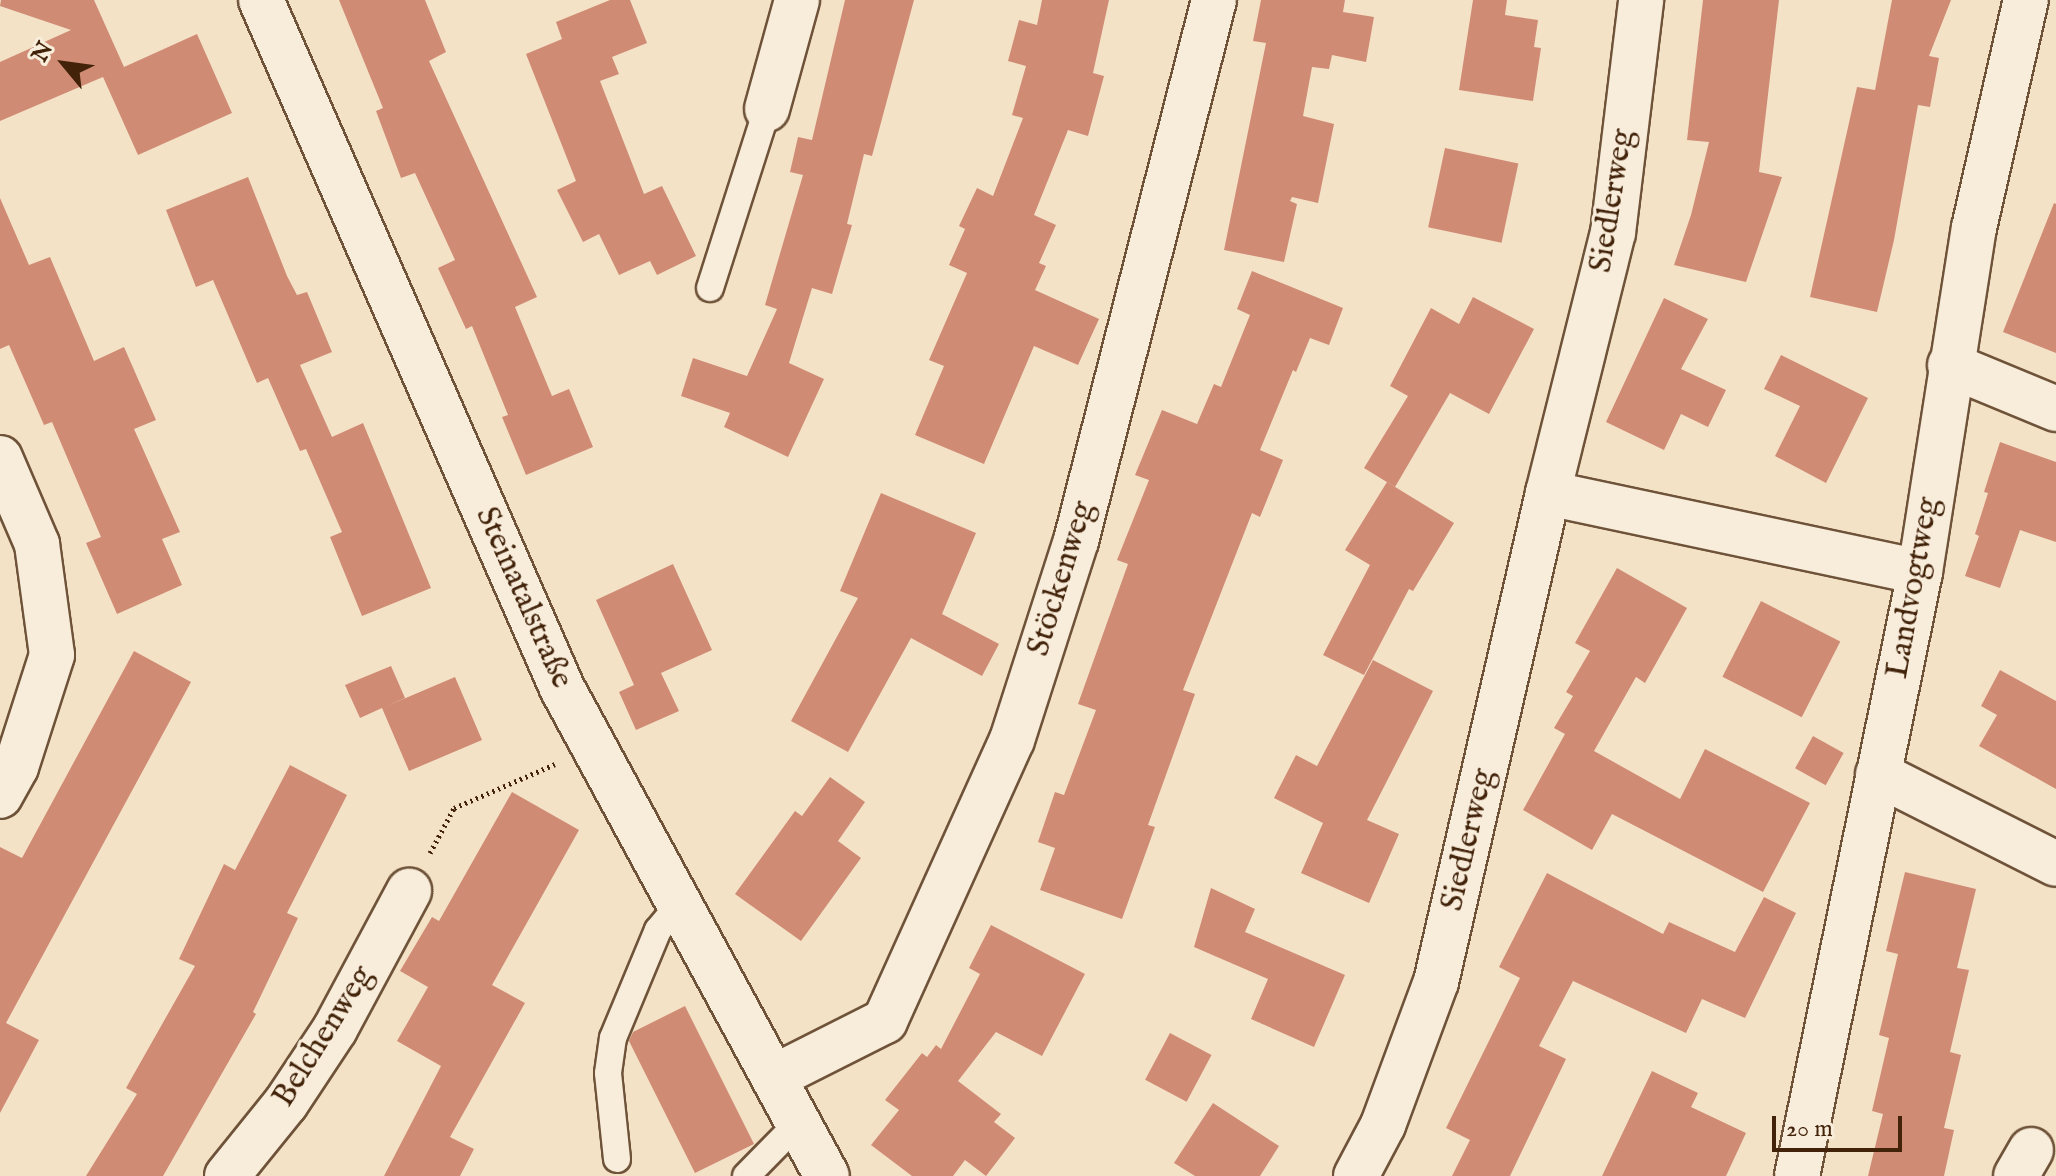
<!DOCTYPE html>
<html>
<head>
<meta charset="utf-8">
<style>
	body { margin:0 }
	#map { position:relative; width:2056px; height:1176px; overflow:hidden; background:#f4e2c7; font-family:"IM FELL English",serif }
	div>[style] { position:absolute }
	.building>* { inset:0; background:#d08b75; transform-origin:0 0 }
	.path>* { height:5px; margin-top:-2.5px; transform-origin:0; background:repeating-linear-gradient(90deg,#42230a 0 2px,transparent 0 6px) }
	.roads { filter:drop-shadow(2px 0 #6e5339) drop-shadow(-2px 0 #6e5339) drop-shadow(0 2px #6e5339) drop-shadow(0 -2px #6e5339) }
	.lane>* { height:26px; margin:-13px; padding:0 13px; transform-origin:13px; border-radius:13px; background:#f8ecdb }
	.street>* { height:44px; margin:-22px; padding:0 22px; transform-origin:22px; border-radius:22px; background:#f8ecdb }
	span { translate:-50% -50%; white-space:nowrap; text-align:center; line-height:1.15; -webkit-text-stroke:6px #f8ecdb; paint-order:stroke }
	.street-label { font-size:32px; color:#42230a }
	.north { position:absolute; left:24px; top:24px; width:80px; height:80px; -webkit-text-stroke:6px #f8ecdb; paint-order:stroke; rotate:299deg; font-size:22px; font-weight:700; line-height:32px; text-align:center; color:#42230a }
	.north::after { content:''; display:block; margin:auto; width:28px; height:36px; background:#42230a; clip-path:polygon(50% 0,100% 100%,50% 72%,0 100%) }
	.scale { position:absolute; left:1772px; top:1116px; width:130px; height:36px; box-sizing:border-box; border:4px solid #42230a; border-top:0; padding-left:10px; font-size:24px; line-height:28px; white-space:nowrap; color:#42230a; -webkit-text-stroke:6px #f8ecdb; paint-order:stroke }
</style>
</head>
<body>
<div id="map">
	<div class="building">
		<div style="clip-path:polygon(1px 0,94px 0,124px 67px,197px 34px,232px 113px,138px 155px,103px 77px,0 121px,0 62px,71px 30px,0 6px)"></div>
		<div style="clip-path:polygon(339px 0,425px 0,446px 52px,429px 61px,537px 297px,515px 307px,552px 396px,569px 389px,593px 447px,526px 475px,502px 417px,508px 415px,472px 326px,466px 329px,438px 268px,455px 260px,415px 173px,401px 178px,376px 111px,383px 108px)"></div>
		<div style="clip-path:polygon(610px 0,630px 0,647px 43px,612px 57px,619px 74px,600px 81px,644px 194px,662px 186px,696px 256px,657px 275px,650px 261px,619px 275px,599px 234px,583px 242px,557px 190px,576px 181px,526px 54px,562px 39px,556px 22px)"></div>
		<div style="clip-path:polygon(845px 0,914px 0,872px 156px,864px 154px,847px 224px,852px 225px,832px 294px,812px 288px,789px 363px,824px 379px,788px 457px,724px 427px,730px 413px,681px 396px,693px 358px,747px 376px,777px 309px,765px 305px,803px 175px,790px 172px,798px 137px,812px 140px)"></div>
		<div style="clip-path:polygon(1042px 0,1109px 0,1093px 73px,1104px 76px,1088px 136px,1068px 130px,1034px 215px,1056px 225px,1039px 263px,1046px 266px,1035px 290px,1099px 319px,1078px 365px,1034px 346px,984px 464px,915px 435px,944px 366px,929px 360px,967px 273px,949px 265px,965px 229px,959px 226px,977px 188px,993px 196px,1023px 118px,1012px 115px,1026px 66px,1008px 61px,1019px 20px,1037px 25px)"></div>
		<div style="clip-path:polygon(1261px 0,1345px 0,1343px 12px,1374px 17px,1366px 62px,1332px 55px,1329px 69px,1312px 67px,1303px 116px,1334px 124px,1318px 203px,1292px 197px,1290px 201px,1297px 204px,1284px 262px,1224px 250px,1266px 43px,1253px 41px)"></div>
		<div style="clip-path:polygon(1473px 0,1507px 0,1505px 15px,1538px 20px,1534px 47px,1541px 48px,1533px 101px,1459px 90px)"></div>
		<div style="clip-path:polygon(1703px 0,1779px 0,1759px 172px,1782px 177px,1746px 282px,1674px 265px,1691px 215px,1709px 142px,1687px 140px)"></div>
		<div style="clip-path:polygon(1892px 0,1951px 0,1929px 56px,1939px 58px,1930px 107px,1918px 105px,1894px 240px,1877px 312px,1810px 297px,1857px 87px,1875px 90px)"></div>
		<div style="left:1445px;top:148px;width:75px;height:81px;rotate:12deg"></div>
		<div style="clip-path:polygon(248px 177px,287px 276px,297px 295px,307px 292px,332px 352px,300px 365px,332px 437px,363px 423px,431px 588px,362px 616px,330px 537px,342px 532px,306px 449px,300px 451px,268px 378px,257px 383px,213px 280px,196px 287px,166px 210px)"></div>
		<div style="clip-path:polygon(0 198px,29px 265px,50px 257px,94px 361px,124px 347px,156px 420px,134px 429px,180px 532px,162px 539px,182px 585px,117px 614px,86px 543px,101px 537px,52px 422px,44px 425px,9px 345px,0 349px)"></div>
		<div style="clip-path:polygon(2054px 203px,2056px 204px,2056px 353px,2003px 332px)"></div>
		<div style="clip-path:polygon(1252px 271px,1343px 308px,1329px 345px,1310px 338px,1296px 372px,1293px 370px,1260px 450px,1283px 460px,1260px 517px,1252px 513px,1183px 690px,1195px 694px,1148px 825px,1155px 827px,1122px 919px,1040px 890px,1055px 848px,1038px 842px,1055px 792px,1064px 795px,1096px 710px,1078px 704px,1128px 564px,1117px 560px,1149px 480px,1135px 475px,1162px 410px,1197px 424px,1214px 384px,1221px 387px,1250px 315px,1237px 309px)"></div>
		<div style="clip-path:polygon(1473px 297px,1534px 329px,1489px 414px,1450px 393px,1395px 487px,1364px 468px,1408px 396px,1390px 386px,1431px 308px,1459px 324px)"></div>
		<div style="clip-path:polygon(1664px 298px,1708px 319px,1681px 369px,1726px 390px,1708px 427px,1681px 414px,1664px 450px,1606px 422px)"></div>
		<div style="clip-path:polygon(1781px 355px,1868px 398px,1826px 483px,1775px 456px,1800px 406px,1764px 389px)"></div>
		<div style="clip-path:polygon(2000px 442px,2056px 462px,2056px 542px,2020px 530px,2000px 588px,1965px 576px,1979px 536px,1975px 534px,1988px 493px,1984px 492px)"></div>
		<div style="clip-path:polygon(1387px 482px,1454px 523px,1413px 591px,1409px 589px,1364px 675px,1323px 655px,1370px 565px,1345px 550px)"></div>
		<div style="clip-path:polygon(881px 493px,976px 533px,942px 614px,999px 644px,982px 676px,911px 638px,848px 752px,791px 721px,858px 598px,840px 591px)"></div>
		<div style="clip-path:polygon(673px 564px,712px 650px,661px 673px,679px 711px,636px 730px,619px 692px,634px 685px,596px 600px)"></div>
		<div style="clip-path:polygon(1617px 568px,1687px 608px,1645px 683px,1636px 677px,1594px 751px,1680px 799px,1705px 749px,1810px 803px,1763px 892px,1612px 814px,1592px 850px,1523px 810px,1565px 734px,1554px 728px,1573px 696px,1566px 692px,1590px 651px,1575px 643px)"></div>
		<div style="left:1761px;top:601px;width:89px;height:85px;rotate:27deg"></div>
		<div style="clip-path:polygon(134px 651px,191px 682px,6px 1023px,39px 1040px,0 1113px,0 847px,22px 858px)"></div>
		<div style="clip-path:polygon(1373px 660px,1433px 691px,1367px 820px,1399px 834px,1369px 903px,1301px 873px,1323px 823px,1274px 798px,1296px 755px,1317px 766px)"></div>
		<div style="clip-path:polygon(391px 666px,405px 698px,387px 706px,455px 677px,482px 740px,409px 771px,382px 708px,360px 718px,345px 685px)"></div>
		<div style="clip-path:polygon(2000px 670px,2056px 701px,2056px 789px,1979px 746px,1997px 715px,1981px 706px)"></div>
		<div style="left:1813px;top:736px;width:35px;height:37px;rotate:29deg"></div>
		<div style="clip-path:polygon(290px 765px,347px 795px,287px 913px,298px 918px,253px 1012px,256px 1014px,163px 1176px,86px 1176px,137px 1094px,126px 1088px,195px 966px,179px 959px,224px 864px,235px 870px)"></div>
		<div style="clip-path:polygon(830px 777px,865px 802px,838px 841px,861px 858px,801px 941px,735px 894px,795px 811px,802px 816px)"></div>
		<div style="clip-path:polygon(512px 792px,579px 830px,492px 985px,525px 1003px,450px 1137px,474px 1149px,460px 1176px,384px 1176px,441px 1066px,397px 1041px,428px 987px,400px 971px,432px 917px,439px 921px)"></div>
		<div style="clip-path:polygon(1905px 872px,1976px 889px,1957px 968px,1969px 970px,1950px 1052px,1961px 1055px,1944px 1128px,1954px 1130px,1944px 1176px,1868px 1176px,1883px 1114px,1872px 1111px,1889px 1038px,1879px 1035px,1898px 954px,1886px 951px)"></div>
		<div style="clip-path:polygon(1547px 873px,1663px 934px,1669px 922px,1735px 952px,1764px 897px,1796px 913px,1745px 1018px,1702px 999px,1686px 1033px,1573px 981px,1539px 1046px,1566px 1059px,1510px 1176px,1452px 1176px,1470px 1140px,1446px 1128px,1520px 978px,1499px 967px)"></div>
		<div style="clip-path:polygon(1211px 888px,1255px 909px,1245px 932px,1345px 975px,1314px 1047px,1251px 1019px,1268px 979px,1194px 947px)"></div>
		<div style="clip-path:polygon(991px 925px,1085px 974px,1042px 1056px,996px 1032px,958px 1081px,1001px 1114px,994px 1122px,1015px 1138px,986px 1176px,965px 1160px,953px 1176px,912px 1176px,871px 1145px,899px 1110px,885px 1100px,922px 1053px,927px 1057px,936px 1045px,941px 1049px,980px 974px,969px 968px)"></div>
		<div style="clip-path:polygon(685px 1006px,754px 1144px,695px 1173px,629px 1041px,633px 1032px)"></div>
		<div style="left:1170px;top:1033px;width:47px;height:53px;rotate:28deg"></div>
		<div style="clip-path:polygon(1652px 1071px,1698px 1093px,1691px 1107px,1746px 1133px,1726px 1176px,1602px 1176px)"></div>
		<div style="clip-path:polygon(1213px 1103px,1279px 1146px,1260px 1176px,1195px 1176px,1174px 1163px)"></div>
	</div>
	<div class="path">
		<div style="left:430px;top:853px;width:51px;rotate:-61.9deg"></div>
		<div style="left:454px;top:808px;width:110px;rotate:-23.5deg"></div>
	</div>
	<div class="roads">
		<div class="lane">
			<div style="left:710px;top:288px;width:188px;rotate:-72.3deg"></div>
			<div style="left:617px;top:1159px;width:86px;rotate:-96deg"></div>
			<div style="left:608px;top:1073px;width:35px;rotate:-82deg"></div>
			<div style="left:613px;top:1038px;width:117px;rotate:-67.4deg"></div>
			<div style="left:658px;top:930px;width:34px;rotate:-50deg"></div>
			<div style="left:746px;top:1176px;width:76px;rotate:-45.5deg"></div>
		</div>
		<div class="street">
			<div style="left:261px;top:0;width:751px;rotate:66.37deg"></div>
			<div style="left:562px;top:688px;width:555px;rotate:61.5deg"></div>
			<div style="left:767px;top:109px;width:113px;rotate:-74.6deg"></div>
			<div style="left:1950px;top:365px;width:115px;rotate:22.5deg"></div>
			<div style="left:0;top:458px;width:94px;rotate:66.7deg"></div>
			<div style="left:37px;top:544px;width:112px;rotate:82.3deg"></div>
			<div style="left:52px;top:655px;width:118px;rotate:107.8deg"></div>
			<div style="left:16px;top:767px;width:33px;rotate:119deg"></div>
			<div style="left:1548px;top:493px;width:380px;rotate:12deg"></div>
			<div style="left:1878px;top:774px;width:199px;rotate:26.8deg"></div>
			<div style="left:776px;top:1076px;width:122px;rotate:-26.8deg"></div>
			<div style="left:885px;top:1021px;width:308px;rotate:-65.7deg"></div>
			<div style="left:1012px;top:740px;width:209px;rotate:-72.2deg"></div>
			<div style="left:1076px;top:541px;width:558px;rotate:-75.69deg"></div>
			<div style="left:227px;top:1176px;width:94px;rotate:-51.1deg"></div>
			<div style="left:286px;top:1103px;width:89px;rotate:-56.5deg"></div>
			<div style="left:335px;top:1029px;width:157px;rotate:-61.8deg"></div>
			<div style="left:1356px;top:1176px;width:58px;rotate:-62.1deg"></div>
			<div style="left:1383px;top:1125px;width:153px;rotate:-69.7deg"></div>
			<div style="left:1436px;top:982px;width:502px;rotate:-77.1deg"></div>
			<div style="left:1548px;top:493px;width:268px;rotate:-76deg"></div>
			<div style="left:1613px;top:233px;width:235px;rotate:-83.1deg"></div>
			<div style="left:1797px;top:1176px;width:616px;rotate:-78.49deg"></div>
			<div style="left:1920px;top:572px;width:348px;rotate:-81.1deg"></div>
			<div style="left:1974px;top:228px;width:234px;rotate:-77.2deg"></div>
			<div style="left:2016px;top:1176px;width:30px;rotate:-60deg"></div>
		</div>
	</div>
	<div class="street-label">
		<span style="left:1613px;top:201px;rotate:-81deg">Siedlerweg</span>
		<span style="left:1062px;top:579px;rotate:-73deg">Stöckenweg</span>
		<span style="left:1914px;top:588px;rotate:-80deg">Landvogtweg</span>
		<span style="left:523px;top:598px;rotate:66deg">Steinatalstraße</span>
		<span style="left:1469px;top:840px;rotate:-77deg">Siedlerweg</span>
		<span style="left:324px;top:1037px;rotate:-58deg">Belchenweg</span>
	</div>
	<div class="north">N</div>
	<div class="scale">20 m</div>
</div>
</body>
</html>
